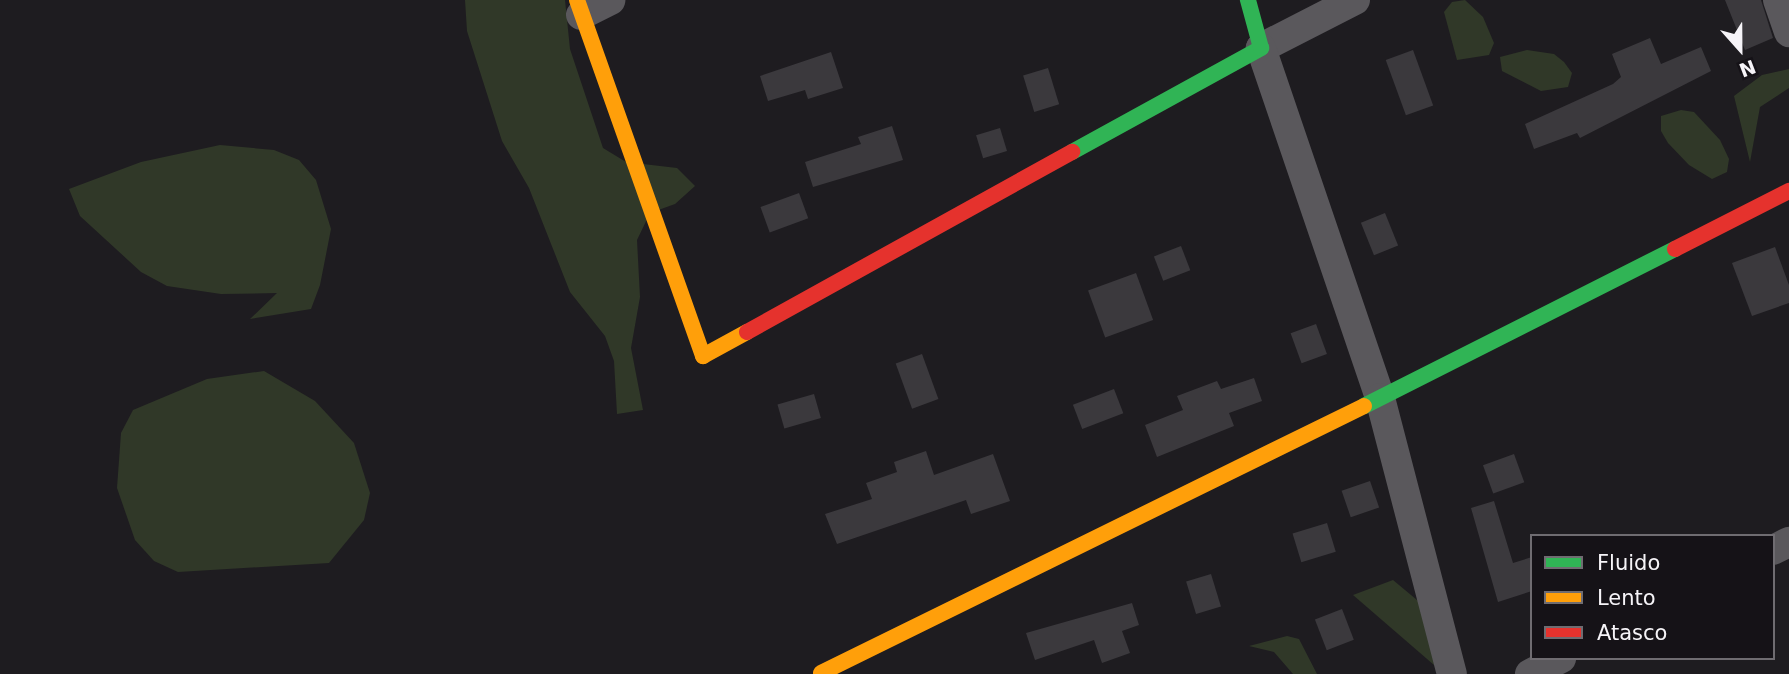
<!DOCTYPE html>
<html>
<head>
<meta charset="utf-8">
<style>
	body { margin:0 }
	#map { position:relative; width:1789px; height:674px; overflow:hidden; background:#1e1c20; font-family:"DejaVu Sans",sans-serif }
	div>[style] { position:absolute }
	.green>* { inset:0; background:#303828 }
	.building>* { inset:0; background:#3b393d; transform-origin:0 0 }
	.street>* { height:30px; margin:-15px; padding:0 15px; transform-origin:15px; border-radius:15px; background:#5a585c }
	.fast>* { height:16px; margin:-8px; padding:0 8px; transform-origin:8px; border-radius:8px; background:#30b455 }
	.slow>* { height:16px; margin:-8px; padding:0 8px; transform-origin:8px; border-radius:8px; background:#ff9f0a }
	.jam>* { height:16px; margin:-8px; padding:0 8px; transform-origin:8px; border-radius:8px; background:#e5322d }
	span { translate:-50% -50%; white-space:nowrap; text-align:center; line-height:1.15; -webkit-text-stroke:5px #151217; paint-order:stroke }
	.legend { position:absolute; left:1530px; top:534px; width:245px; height:126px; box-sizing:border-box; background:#151217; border:2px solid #6f6c71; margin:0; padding:9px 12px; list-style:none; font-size:21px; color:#f6f4f8 }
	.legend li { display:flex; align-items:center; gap:14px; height:35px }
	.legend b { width:35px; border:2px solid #6f6c71 }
	.north { position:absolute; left:1705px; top:14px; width:70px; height:70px; -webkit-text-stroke:5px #151217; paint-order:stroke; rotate:159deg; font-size:19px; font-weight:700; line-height:28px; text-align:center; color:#f6f4f8 }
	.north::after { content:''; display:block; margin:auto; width:24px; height:32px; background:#f6f4f8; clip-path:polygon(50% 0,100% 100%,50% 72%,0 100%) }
</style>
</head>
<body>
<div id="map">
	<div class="green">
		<div style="clip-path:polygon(465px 0,565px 0,570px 49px,603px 148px,626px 162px,677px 168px,695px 186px,675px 204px,650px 213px,637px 240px,640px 297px,631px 348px,643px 410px,617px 414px,614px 361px,605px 336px,570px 292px,529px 188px,502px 141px,467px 31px)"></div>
		<div style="clip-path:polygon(1465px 0,1483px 17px,1494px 43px,1489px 55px,1457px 60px,1444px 12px,1452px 2px)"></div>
		<div style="clip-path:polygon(1527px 50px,1554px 54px,1564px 62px,1572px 73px,1568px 87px,1541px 91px,1502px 71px,1500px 57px)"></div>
		<div style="clip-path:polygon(1789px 69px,1789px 88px,1760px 107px,1750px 162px,1734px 96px,1762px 75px)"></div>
		<div style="clip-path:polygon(1681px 110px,1694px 112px,1720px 140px,1729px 159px,1727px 172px,1712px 179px,1689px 165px,1668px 143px,1661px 131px,1661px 116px)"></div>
		<div style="clip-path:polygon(220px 145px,274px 150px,299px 160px,316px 180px,331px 229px,320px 285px,311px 309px,250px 319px,277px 293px,221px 294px,167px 286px,141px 272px,80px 216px,69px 189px,141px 162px)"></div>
		<div style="clip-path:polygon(264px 371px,315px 401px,354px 443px,370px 493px,364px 520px,329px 563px,178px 572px,154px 561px,135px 540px,117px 488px,121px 433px,133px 410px,207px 379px)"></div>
		<div style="clip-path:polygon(1393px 580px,1435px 615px,1434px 665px,1353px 595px)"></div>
		<div style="clip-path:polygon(1287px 636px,1299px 639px,1317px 674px,1293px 674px,1274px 652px,1249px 646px)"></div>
	</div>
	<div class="building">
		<div style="clip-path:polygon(1725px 0,1761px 0,1773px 38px,1745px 50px)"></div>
		<div style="clip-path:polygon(1650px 38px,1661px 64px,1701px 47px,1711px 71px,1580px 138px,1577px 133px,1534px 149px,1525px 124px,1613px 84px,1621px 77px,1612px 54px)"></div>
		<div style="left:1413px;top:50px;width:59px;height:29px;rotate:70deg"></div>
		<div style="clip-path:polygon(831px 52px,843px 88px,808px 99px,805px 90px,768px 101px,760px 76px)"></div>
		<div style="left:1048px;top:68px;width:38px;height:26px;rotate:73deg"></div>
		<div style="clip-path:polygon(892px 126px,903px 160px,813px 187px,805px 162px,861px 144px,858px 137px)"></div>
		<div style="left:1000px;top:128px;width:24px;height:25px;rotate:73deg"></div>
		<div style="left:799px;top:193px;width:27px;height:41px;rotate:70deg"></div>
		<div style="left:1385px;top:213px;width:35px;height:26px;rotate:68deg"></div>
		<div style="left:1181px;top:246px;width:26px;height:29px;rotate:69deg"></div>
		<div style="clip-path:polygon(1775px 247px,1789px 285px,1789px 303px,1752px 316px,1732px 263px)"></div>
		<div style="left:1136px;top:273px;width:50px;height:51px;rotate:70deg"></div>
		<div style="left:1316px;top:324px;width:32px;height:27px;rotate:70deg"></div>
		<div style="left:922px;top:354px;width:48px;height:28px;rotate:70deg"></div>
		<div style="clip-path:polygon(1254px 378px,1262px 401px,1229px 413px,1234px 426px,1157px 457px,1145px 425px,1183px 410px,1177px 396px,1217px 381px,1221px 389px)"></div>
		<div style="left:1114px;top:389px;width:26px;height:44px;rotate:69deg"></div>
		<div style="left:814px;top:394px;width:25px;height:38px;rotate:74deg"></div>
		<div style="clip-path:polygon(926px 451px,934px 475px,993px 454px,1010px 501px,971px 514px,966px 500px,837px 544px,825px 514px,872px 499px,866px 483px,897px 472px,894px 462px)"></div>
		<div style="left:1514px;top:454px;width:30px;height:33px;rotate:70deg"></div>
		<div style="left:1370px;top:481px;width:28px;height:30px;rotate:71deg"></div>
		<div style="clip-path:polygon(1494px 501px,1513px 563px,1532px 557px,1532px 591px,1498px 602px,1471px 508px)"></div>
		<div style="left:1327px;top:523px;width:30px;height:36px;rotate:73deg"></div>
		<div style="left:1211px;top:574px;width:34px;height:26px;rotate:73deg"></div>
		<div style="clip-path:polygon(1132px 603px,1139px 625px,1122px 631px,1130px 653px,1102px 663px,1094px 640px,1035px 660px,1026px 633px)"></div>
		<div style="left:1342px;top:609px;width:33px;height:29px;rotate:69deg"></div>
	</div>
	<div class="street">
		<div style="left:1355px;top:0;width:106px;rotate:152.9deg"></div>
		<div style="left:1261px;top:48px;width:370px;rotate:71.2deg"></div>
		<div style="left:1380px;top:398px;width:285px;rotate:75.4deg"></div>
		<div style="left:1778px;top:0;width:34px;rotate:71deg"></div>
		<div style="left:581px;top:15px;width:33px;rotate:-27deg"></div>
		<div style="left:1773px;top:550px;width:18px;rotate:-27deg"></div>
		<div style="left:1530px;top:674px;width:35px;rotate:-27deg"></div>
	</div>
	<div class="fast">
		<div style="left:1072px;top:152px;width:216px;rotate:-28.8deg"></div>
		<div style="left:1261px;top:48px;width:50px;rotate:-105.2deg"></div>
		<div style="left:1364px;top:406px;width:348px;rotate:-26.8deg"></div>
	</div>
	<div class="slow">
		<div style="left:577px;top:0;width:378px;rotate:70.5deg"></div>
		<div style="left:703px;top:356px;width:50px;rotate:-28.6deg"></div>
		<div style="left:821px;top:673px;width:605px;rotate:-26.18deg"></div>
	</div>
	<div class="jam">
		<div style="left:1675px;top:249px;width:128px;rotate:-27deg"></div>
		<div style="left:747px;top:332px;width:372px;rotate:-29deg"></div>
	</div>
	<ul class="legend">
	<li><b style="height:9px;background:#30b455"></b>Fluido</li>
	<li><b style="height:9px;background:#ff9f0a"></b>Lento</li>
	<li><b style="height:9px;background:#e5322d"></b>Atasco</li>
	</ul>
	<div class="north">N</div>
</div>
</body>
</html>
